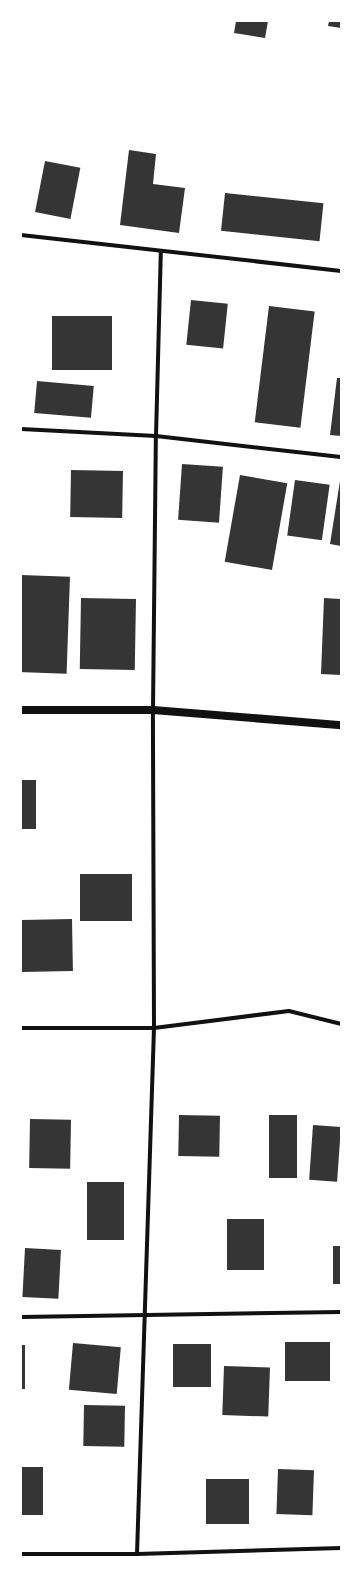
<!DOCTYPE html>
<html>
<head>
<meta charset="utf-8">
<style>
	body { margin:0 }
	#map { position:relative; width:362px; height:1596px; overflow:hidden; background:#fff; font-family:Arial,sans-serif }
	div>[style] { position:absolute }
	.building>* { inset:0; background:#353535; transform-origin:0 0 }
	.minor>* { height:4px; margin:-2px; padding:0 2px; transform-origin:2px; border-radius:2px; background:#111 }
	.secondary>* { height:8px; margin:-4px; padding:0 4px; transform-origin:4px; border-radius:4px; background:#111 }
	span { translate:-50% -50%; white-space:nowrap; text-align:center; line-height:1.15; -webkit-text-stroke:4px #fff; paint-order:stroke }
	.frame { position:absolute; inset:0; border:22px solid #fff; pointer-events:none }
</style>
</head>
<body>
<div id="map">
	<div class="building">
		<div style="clip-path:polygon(236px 21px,268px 21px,265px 38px,234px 33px)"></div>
		<div style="clip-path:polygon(329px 21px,341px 21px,341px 28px,328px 26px)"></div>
		<div style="clip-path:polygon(129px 150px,156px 154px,153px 184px,185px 188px,179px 233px,120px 225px)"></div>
		<div style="left:45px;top:161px;width:36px;height:52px;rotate:11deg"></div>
		<div style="left:225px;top:193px;width:99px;height:38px;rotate:6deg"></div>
		<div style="left:191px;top:300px;width:37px;height:45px;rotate:6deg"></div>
		<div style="left:269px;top:306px;width:46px;height:117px;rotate:7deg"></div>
		<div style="left:52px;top:316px;width:60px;height:54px"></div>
		<div style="clip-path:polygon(337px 378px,341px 378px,341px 436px,330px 435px)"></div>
		<div style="left:37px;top:381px;width:57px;height:32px;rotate:5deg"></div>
		<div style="left:182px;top:464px;width:41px;height:56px;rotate:4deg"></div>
		<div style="left:71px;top:470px;width:52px;height:47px;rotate:1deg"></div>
		<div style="left:240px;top:475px;width:48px;height:88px;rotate:10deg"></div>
		<div style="left:295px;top:480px;width:35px;height:56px;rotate:8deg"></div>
		<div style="clip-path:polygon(340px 481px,341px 481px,341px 546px,330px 544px)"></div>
		<div style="left:21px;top:575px;width:49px;height:97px;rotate:2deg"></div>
		<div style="left:81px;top:598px;width:55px;height:71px;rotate:1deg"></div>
		<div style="clip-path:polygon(324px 598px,341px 599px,341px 675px,321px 674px)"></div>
		<div style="left:21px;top:780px;width:15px;height:49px"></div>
		<div style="left:80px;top:874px;width:52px;height:47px"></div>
		<div style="left:72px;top:919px;width:52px;height:51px;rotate:89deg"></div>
		<div style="left:179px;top:1115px;width:41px;height:41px;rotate:1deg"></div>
		<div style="left:269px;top:1115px;width:28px;height:63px"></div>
		<div style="left:30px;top:1119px;width:41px;height:49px;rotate:1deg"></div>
		<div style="left:313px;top:1125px;width:28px;height:55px;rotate:4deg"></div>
		<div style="left:87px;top:1182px;width:37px;height:58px"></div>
		<div style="left:227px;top:1219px;width:37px;height:51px"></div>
		<div style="left:333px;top:1246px;width:8px;height:38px"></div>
		<div style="left:25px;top:1248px;width:36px;height:49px;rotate:3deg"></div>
		<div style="left:285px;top:1342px;width:45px;height:39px"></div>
		<div style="left:73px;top:1343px;width:48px;height:47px;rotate:5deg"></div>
		<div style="left:173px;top:1344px;width:38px;height:43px"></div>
		<div style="left:21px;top:1345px;width:4px;height:44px"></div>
		<div style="left:224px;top:1366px;width:46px;height:49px;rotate:2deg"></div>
		<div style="left:84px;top:1405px;width:41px;height:41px;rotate:1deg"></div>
		<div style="left:21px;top:1467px;width:22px;height:48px"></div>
		<div style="left:278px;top:1469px;width:36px;height:45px;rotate:2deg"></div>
		<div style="left:206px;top:1479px;width:43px;height:45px"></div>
	</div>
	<div class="minor">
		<div style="left:21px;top:235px;width:322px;rotate:6.4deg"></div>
		<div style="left:21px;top:429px;width:135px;rotate:3deg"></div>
		<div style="left:156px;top:436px;width:186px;rotate:6.5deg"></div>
		<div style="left:21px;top:1028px;width:133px"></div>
		<div style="left:154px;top:1028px;width:136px;rotate:-7.2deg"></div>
		<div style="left:289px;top:1011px;width:54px;rotate:14deg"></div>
		<div style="left:21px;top:1317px;width:320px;rotate:-0.9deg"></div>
		<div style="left:21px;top:1554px;width:116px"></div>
		<div style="left:137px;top:1554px;width:204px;rotate:-1.7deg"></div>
		<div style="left:137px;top:1554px;width:526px;rotate:-88.15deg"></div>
		<div style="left:154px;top:1028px;width:318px;rotate:-90.2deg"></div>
		<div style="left:153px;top:710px;width:274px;rotate:-89.4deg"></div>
		<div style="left:156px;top:436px;width:185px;rotate:-88.5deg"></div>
	</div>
	<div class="secondary">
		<div style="left:21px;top:710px;width:132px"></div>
		<div style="left:153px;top:710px;width:189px;rotate:4.6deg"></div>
	</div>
	<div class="frame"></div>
</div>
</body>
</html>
